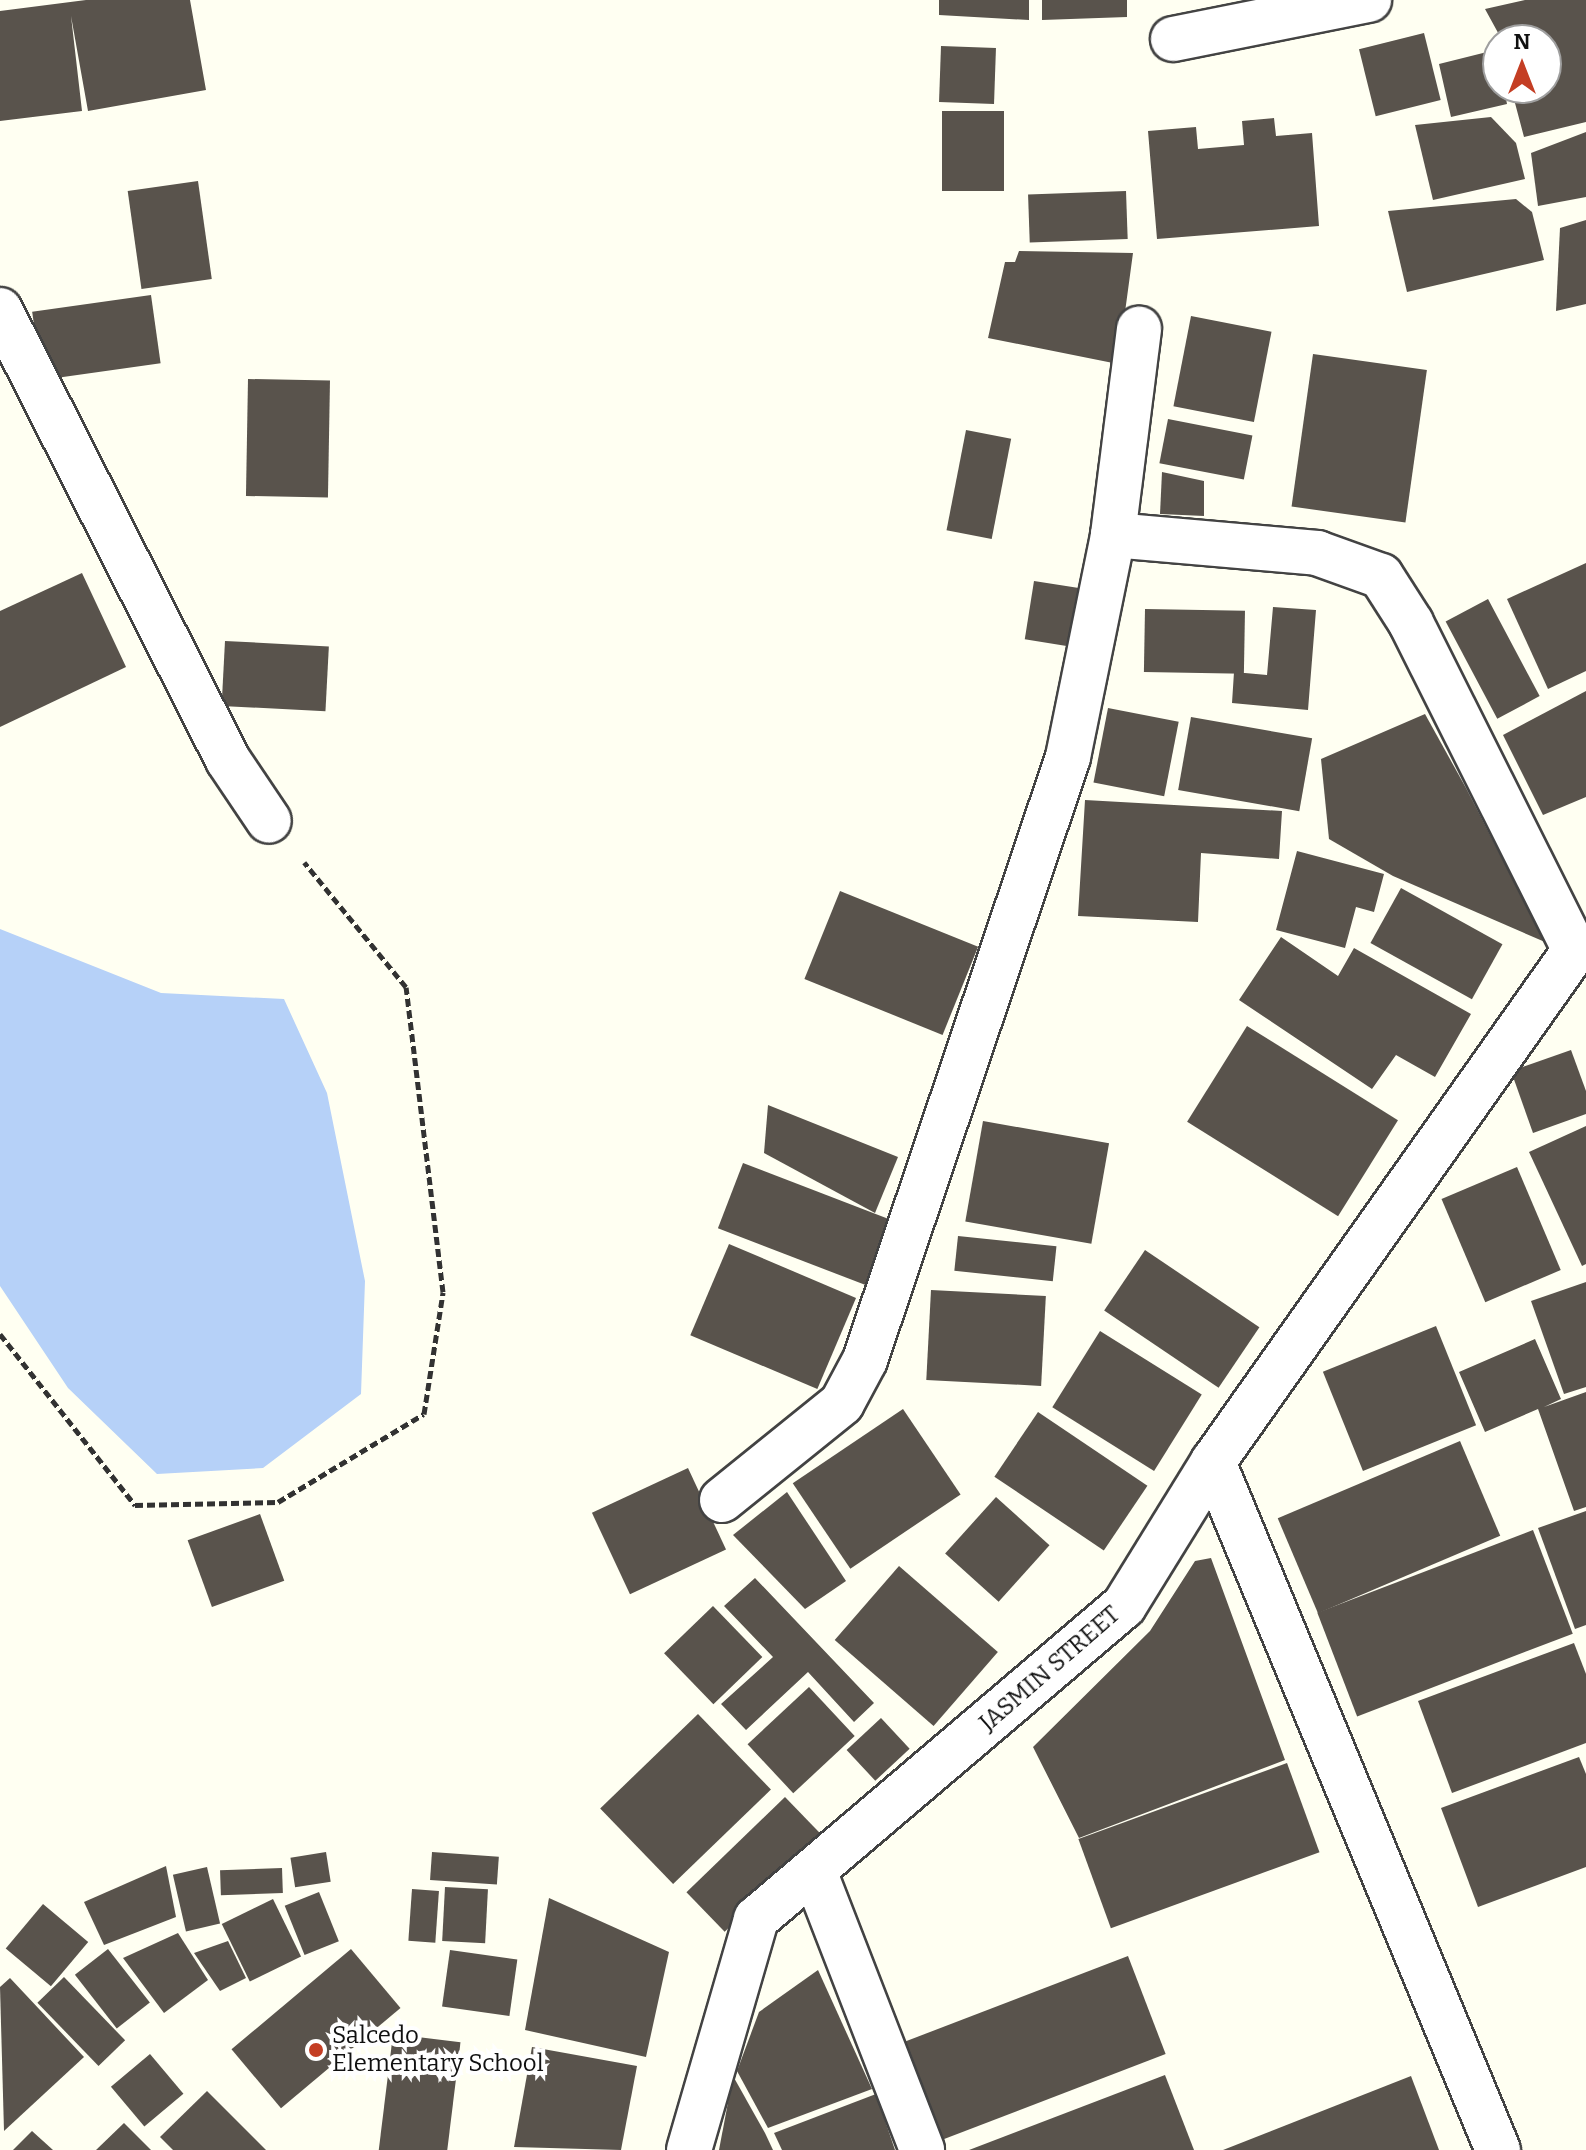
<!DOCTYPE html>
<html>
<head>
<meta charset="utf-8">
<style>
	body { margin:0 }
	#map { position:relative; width:1586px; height:2150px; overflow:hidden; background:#fffff2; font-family:Bitter,serif }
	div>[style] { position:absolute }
	.water>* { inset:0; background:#b6d1f8 }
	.building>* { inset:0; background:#59534c; transform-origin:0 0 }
	.path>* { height:5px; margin-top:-2.5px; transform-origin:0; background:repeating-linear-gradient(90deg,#323232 0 8px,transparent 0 12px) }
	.roads { filter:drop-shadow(2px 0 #434343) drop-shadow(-2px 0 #434343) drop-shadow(0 2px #434343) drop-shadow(0 -2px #434343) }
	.minor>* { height:44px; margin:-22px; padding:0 22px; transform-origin:22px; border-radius:22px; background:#fff }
	.dots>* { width:22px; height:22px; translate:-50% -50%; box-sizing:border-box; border:4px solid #fff; border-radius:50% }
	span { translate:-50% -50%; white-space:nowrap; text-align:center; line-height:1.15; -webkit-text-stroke:8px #fff; paint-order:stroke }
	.street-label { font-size:24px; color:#101010 }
	.poi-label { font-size:24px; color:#101010 }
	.left { translate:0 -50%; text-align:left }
	.north { position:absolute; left:1482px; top:24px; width:80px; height:80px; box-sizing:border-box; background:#fff; border:2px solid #9f9f9f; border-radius:50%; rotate:0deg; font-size:22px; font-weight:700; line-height:32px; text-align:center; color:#101010 }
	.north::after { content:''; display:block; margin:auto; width:28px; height:36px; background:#c43e24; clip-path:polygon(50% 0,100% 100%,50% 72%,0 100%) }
</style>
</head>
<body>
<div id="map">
	<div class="water">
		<div style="clip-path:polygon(0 929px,161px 993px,284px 999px,327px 1093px,365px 1281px,361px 1394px,263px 1468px,157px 1474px,68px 1388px,0 1286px)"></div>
	</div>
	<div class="building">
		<div style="clip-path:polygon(86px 0,190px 0,206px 90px,88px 111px,71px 16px,82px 111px,0 121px,0 11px)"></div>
		<div style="clip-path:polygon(939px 0,1029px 0,1029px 20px,939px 15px)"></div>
		<div style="clip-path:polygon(1042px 0,1127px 0,1127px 17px,1042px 20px)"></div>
		<div style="clip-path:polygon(1525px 0,1586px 0,1586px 122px,1524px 137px,1511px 88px,1546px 88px,1546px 40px,1502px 40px,1485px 9px)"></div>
		<div style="left:1424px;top:33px;width:69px;height:67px;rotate:76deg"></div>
		<div style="left:941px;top:46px;width:55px;height:56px;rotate:2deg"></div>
		<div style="clip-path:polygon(1495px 50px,1498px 88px,1504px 88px,1507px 104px,1451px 117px,1439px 64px)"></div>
		<div style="left:942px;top:111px;width:62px;height:80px"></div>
		<div style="clip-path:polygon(1491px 117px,1516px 143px,1525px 179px,1433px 200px,1415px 125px)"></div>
		<div style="clip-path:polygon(1274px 118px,1276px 136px,1312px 133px,1319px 226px,1157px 239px,1148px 131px,1196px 127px,1198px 149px,1244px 145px,1242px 121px)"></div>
		<div style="clip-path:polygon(1586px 132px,1586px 197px,1538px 206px,1531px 153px)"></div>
		<div style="left:198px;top:181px;width:99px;height:71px;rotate:82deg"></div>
		<div style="left:1126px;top:191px;width:48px;height:98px;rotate:88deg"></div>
		<div style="clip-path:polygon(1516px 199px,1532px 212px,1544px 260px,1407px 292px,1388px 211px)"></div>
		<div style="clip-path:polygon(1586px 220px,1586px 304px,1556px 311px,1560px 228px)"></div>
		<div style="clip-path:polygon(1019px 251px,1133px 253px,1118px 364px,988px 338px,1005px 262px,1015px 262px)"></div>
		<div style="left:151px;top:295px;width:69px;height:120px;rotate:82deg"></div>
		<div style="left:1191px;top:316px;width:82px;height:92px;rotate:11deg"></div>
		<div style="left:1313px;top:354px;width:115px;height:154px;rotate:8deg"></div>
		<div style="left:248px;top:379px;width:82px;height:117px;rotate:1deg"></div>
		<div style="left:1168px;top:419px;width:86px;height:45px;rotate:11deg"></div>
		<div style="left:966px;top:430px;width:46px;height:102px;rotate:11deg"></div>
		<div style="clip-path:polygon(1162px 472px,1204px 481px,1204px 516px,1160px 514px)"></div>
		<div style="clip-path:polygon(1586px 563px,1586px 671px,1548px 689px,1507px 599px)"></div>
		<div style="clip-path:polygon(82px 573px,126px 667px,0 727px,0 611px)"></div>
		<div style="left:1034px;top:581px;width:47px;height:59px;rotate:9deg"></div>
		<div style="left:1488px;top:599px;width:110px;height:48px;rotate:62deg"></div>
		<div style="clip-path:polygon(1273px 607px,1316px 610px,1308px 710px,1232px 703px,1234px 672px,1267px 675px)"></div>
		<div style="left:1145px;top:609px;width:100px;height:63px;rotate:1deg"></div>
		<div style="left:225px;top:641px;width:104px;height:65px;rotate:3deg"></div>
		<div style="clip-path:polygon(1586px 691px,1586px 797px,1543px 815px,1503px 735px)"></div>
		<div style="left:1108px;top:708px;width:72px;height:76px;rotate:11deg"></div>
		<div style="clip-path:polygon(1425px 714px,1466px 788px,1545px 942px,1393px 876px,1329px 839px,1321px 759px)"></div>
		<div style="left:1191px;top:717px;width:123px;height:74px;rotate:10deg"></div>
		<div style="clip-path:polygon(1085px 800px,1282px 811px,1279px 859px,1201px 853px,1198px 922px,1078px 916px)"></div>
		<div style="clip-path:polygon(1297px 851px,1384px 874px,1374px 912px,1356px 907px,1345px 948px,1276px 930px)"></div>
		<div style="left:1401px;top:888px;width:116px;height:63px;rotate:29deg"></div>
		<div style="left:840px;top:891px;width:149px;height:95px;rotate:22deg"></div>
		<div style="clip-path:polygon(1281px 937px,1338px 976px,1354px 948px,1471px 1014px,1435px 1077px,1396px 1055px,1372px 1089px,1239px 1000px)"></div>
		<div style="left:1247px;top:1026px;width:178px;height:113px;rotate:32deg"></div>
		<div style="clip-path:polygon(1571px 1050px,1586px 1091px,1586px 1114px,1533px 1133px,1511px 1071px)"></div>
		<div style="clip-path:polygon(768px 1105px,898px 1157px,875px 1213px,764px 1153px)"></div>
		<div style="left:983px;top:1121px;width:128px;height:102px;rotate:10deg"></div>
		<div style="clip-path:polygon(1586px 1126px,1586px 1264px,1582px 1266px,1529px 1152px)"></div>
		<div style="left:743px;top:1163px;width:163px;height:70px;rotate:21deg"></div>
		<div style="left:1517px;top:1167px;width:112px;height:82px;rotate:67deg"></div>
		<div style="left:958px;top:1236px;width:99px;height:35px;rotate:6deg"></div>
		<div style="left:729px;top:1244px;width:138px;height:99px;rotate:23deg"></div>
		<div style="left:1145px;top:1250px;width:138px;height:73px;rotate:34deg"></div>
		<div style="clip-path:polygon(1586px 1282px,1586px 1387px,1564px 1394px,1531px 1301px)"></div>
		<div style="left:931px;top:1290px;width:115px;height:90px;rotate:3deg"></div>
		<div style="left:1436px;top:1326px;width:107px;height:122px;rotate:68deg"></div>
		<div style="left:1100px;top:1331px;width:120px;height:90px;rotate:32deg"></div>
		<div style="clip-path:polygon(1535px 1339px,1561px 1399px,1544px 1407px,1586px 1392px,1586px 1507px,1574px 1511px,1538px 1409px,1485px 1432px,1459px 1372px)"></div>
		<div style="left:903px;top:1409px;width:103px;height:133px;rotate:56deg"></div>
		<div style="left:1038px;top:1412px;width:132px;height:78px;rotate:34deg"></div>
		<div style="left:1460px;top:1441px;width:103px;height:198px;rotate:67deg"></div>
		<div style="left:688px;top:1468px;width:90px;height:106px;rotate:65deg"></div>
		<div style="clip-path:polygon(787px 1492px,846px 1581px,805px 1609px,733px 1535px)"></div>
		<div style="left:996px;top:1497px;width:72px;height:76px;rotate:42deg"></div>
		<div style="clip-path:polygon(1586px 1511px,1586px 1625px,1575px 1629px,1538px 1528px)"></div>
		<div style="left:260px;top:1514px;width:71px;height:77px;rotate:70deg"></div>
		<div style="left:1533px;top:1530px;width:111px;height:231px;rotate:69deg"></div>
		<div style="clip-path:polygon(1211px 1558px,1285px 1760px,1079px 1838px,1033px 1747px,1150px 1631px,1195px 1561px)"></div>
		<div style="left:899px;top:1566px;width:131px;height:98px;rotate:41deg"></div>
		<div style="clip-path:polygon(755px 1578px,874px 1703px,854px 1722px,808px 1672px,746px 1730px,721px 1704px,773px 1657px,724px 1606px)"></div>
		<div style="left:713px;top:1606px;width:71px;height:68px;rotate:46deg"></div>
		<div style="clip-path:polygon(1574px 1643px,1586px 1674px,1586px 1743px,1452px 1793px,1418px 1701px)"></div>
		<div style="left:809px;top:1687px;width:67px;height:84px;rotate:47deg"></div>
		<div style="left:698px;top:1714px;width:105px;height:136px;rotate:46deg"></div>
		<div style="left:881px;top:1718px;width:42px;height:47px;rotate:47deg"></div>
		<div style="clip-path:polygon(1579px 1757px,1586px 1774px,1586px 1867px,1478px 1907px,1441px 1808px)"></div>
		<div style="left:1287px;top:1763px;width:95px;height:222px;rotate:70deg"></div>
		<div style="left:785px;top:1797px;width:55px;height:137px;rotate:46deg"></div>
		<div style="left:326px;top:1852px;width:30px;height:36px;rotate:81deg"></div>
		<div style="left:432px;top:1852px;width:67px;height:28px;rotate:4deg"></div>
		<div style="clip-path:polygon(166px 1866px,176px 1917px,104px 1945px,84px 1902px)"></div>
		<div style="left:207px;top:1867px;width:58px;height:35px;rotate:77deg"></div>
		<div style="left:282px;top:1868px;width:25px;height:62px;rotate:88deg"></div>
		<div style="left:445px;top:1887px;width:43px;height:54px;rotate:3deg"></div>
		<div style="left:412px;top:1889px;width:27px;height:52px;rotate:4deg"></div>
		<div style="left:319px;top:1892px;width:53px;height:37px;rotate:68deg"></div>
		<div style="clip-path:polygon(549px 1898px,669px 1952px,646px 2057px,525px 2030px)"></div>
		<div style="left:273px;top:1899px;width:64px;height:57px;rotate:64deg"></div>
		<div style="left:43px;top:1904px;width:59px;height:58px;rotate:40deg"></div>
		<div style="clip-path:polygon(178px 1933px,208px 1980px,164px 2013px,123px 1958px)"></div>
		<div style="clip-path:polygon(228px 1941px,246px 1978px,220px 1991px,194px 1953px)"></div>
		<div style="left:108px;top:1949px;width:68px;height:42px;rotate:52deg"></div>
		<div style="left:351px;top:1949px;width:77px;height:156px;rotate:50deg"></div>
		<div style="left:450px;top:1950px;width:68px;height:57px;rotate:8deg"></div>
		<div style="left:1128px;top:1956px;width:105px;height:247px;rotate:69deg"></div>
		<div style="clip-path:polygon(818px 1970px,872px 2089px,768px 2128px,737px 2071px,759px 2012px)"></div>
		<div style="left:64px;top:1977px;width:88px;height:37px;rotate:46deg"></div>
		<div style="clip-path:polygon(10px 1978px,84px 2057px,4px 2131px,0 1987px)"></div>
		<div style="left:393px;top:2034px;width:68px;height:117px;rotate:7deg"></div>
		<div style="clip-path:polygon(532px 2047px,637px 2066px,621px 2150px,514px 2147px)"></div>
		<div style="left:150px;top:2054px;width:52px;height:51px;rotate:50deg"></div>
		<div style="clip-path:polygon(1165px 2075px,1194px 2150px,969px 2150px)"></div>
		<div style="clip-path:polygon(733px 2076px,765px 2133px,773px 2150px,719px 2150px)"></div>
		<div style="clip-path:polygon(1411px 2076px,1439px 2150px,1223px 2150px)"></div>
		<div style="clip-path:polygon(207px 2091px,266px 2150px,173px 2150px,160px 2137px)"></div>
		<div style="clip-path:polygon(876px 2094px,895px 2150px,782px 2150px,774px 2133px)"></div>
		<div style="clip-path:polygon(124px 2123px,151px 2150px,96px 2150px)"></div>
		<div style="clip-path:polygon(32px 2131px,53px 2150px,13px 2150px)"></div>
	</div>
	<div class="path">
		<div style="left:0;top:1334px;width:218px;rotate:51.7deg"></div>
		<div style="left:135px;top:1505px;width:143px;rotate:-1.2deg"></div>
		<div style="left:278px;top:1502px;width:170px;rotate:-31.1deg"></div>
		<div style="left:424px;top:1414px;width:123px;rotate:-81.1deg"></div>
		<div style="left:443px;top:1292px;width:307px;rotate:-96.9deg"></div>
		<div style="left:406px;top:987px;width:161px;rotate:-129.2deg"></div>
	</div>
	<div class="roads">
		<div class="minor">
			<div style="left:1173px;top:39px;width:200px;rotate:-11.3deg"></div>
			<div style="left:0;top:310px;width:504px;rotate:63.13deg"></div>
			<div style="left:228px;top:760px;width:73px;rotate:56.1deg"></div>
			<div style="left:1113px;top:535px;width:205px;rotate:5deg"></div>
			<div style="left:1317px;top:553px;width:68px;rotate:19.8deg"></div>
			<div style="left:1381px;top:576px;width:56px;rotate:57.4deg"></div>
			<div style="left:1411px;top:623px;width:366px;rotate:63.4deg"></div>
			<div style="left:1575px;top:950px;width:627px;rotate:125.26deg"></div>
			<div style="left:722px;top:1500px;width:154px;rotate:-38.9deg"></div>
			<div style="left:842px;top:1403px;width:49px;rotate:-61.9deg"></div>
			<div style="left:865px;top:1360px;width:636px;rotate:-71.39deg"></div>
			<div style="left:1068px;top:757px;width:227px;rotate:-78.5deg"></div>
			<div style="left:1113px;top:535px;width:208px;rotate:-82.8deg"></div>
			<div style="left:814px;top:1871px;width:299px;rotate:68.8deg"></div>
			<div style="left:689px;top:2150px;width:241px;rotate:-73.8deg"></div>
			<div style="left:756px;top:1919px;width:483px;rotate:-40.4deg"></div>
			<div style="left:1124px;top:1606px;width:169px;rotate:-58.3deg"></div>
			<div style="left:1213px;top:1462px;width:745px;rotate:67.5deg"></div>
		</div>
	</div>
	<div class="dots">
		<div style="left:316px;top:2050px;background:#c43e24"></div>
	</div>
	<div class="street-label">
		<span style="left:1050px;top:1669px;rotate:-41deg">JASMIN STREET</span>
	</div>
	<div class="poi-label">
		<span class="left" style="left:332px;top:2050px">Salcedo<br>Elementary School</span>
	</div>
	<div class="north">N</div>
</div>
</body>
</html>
